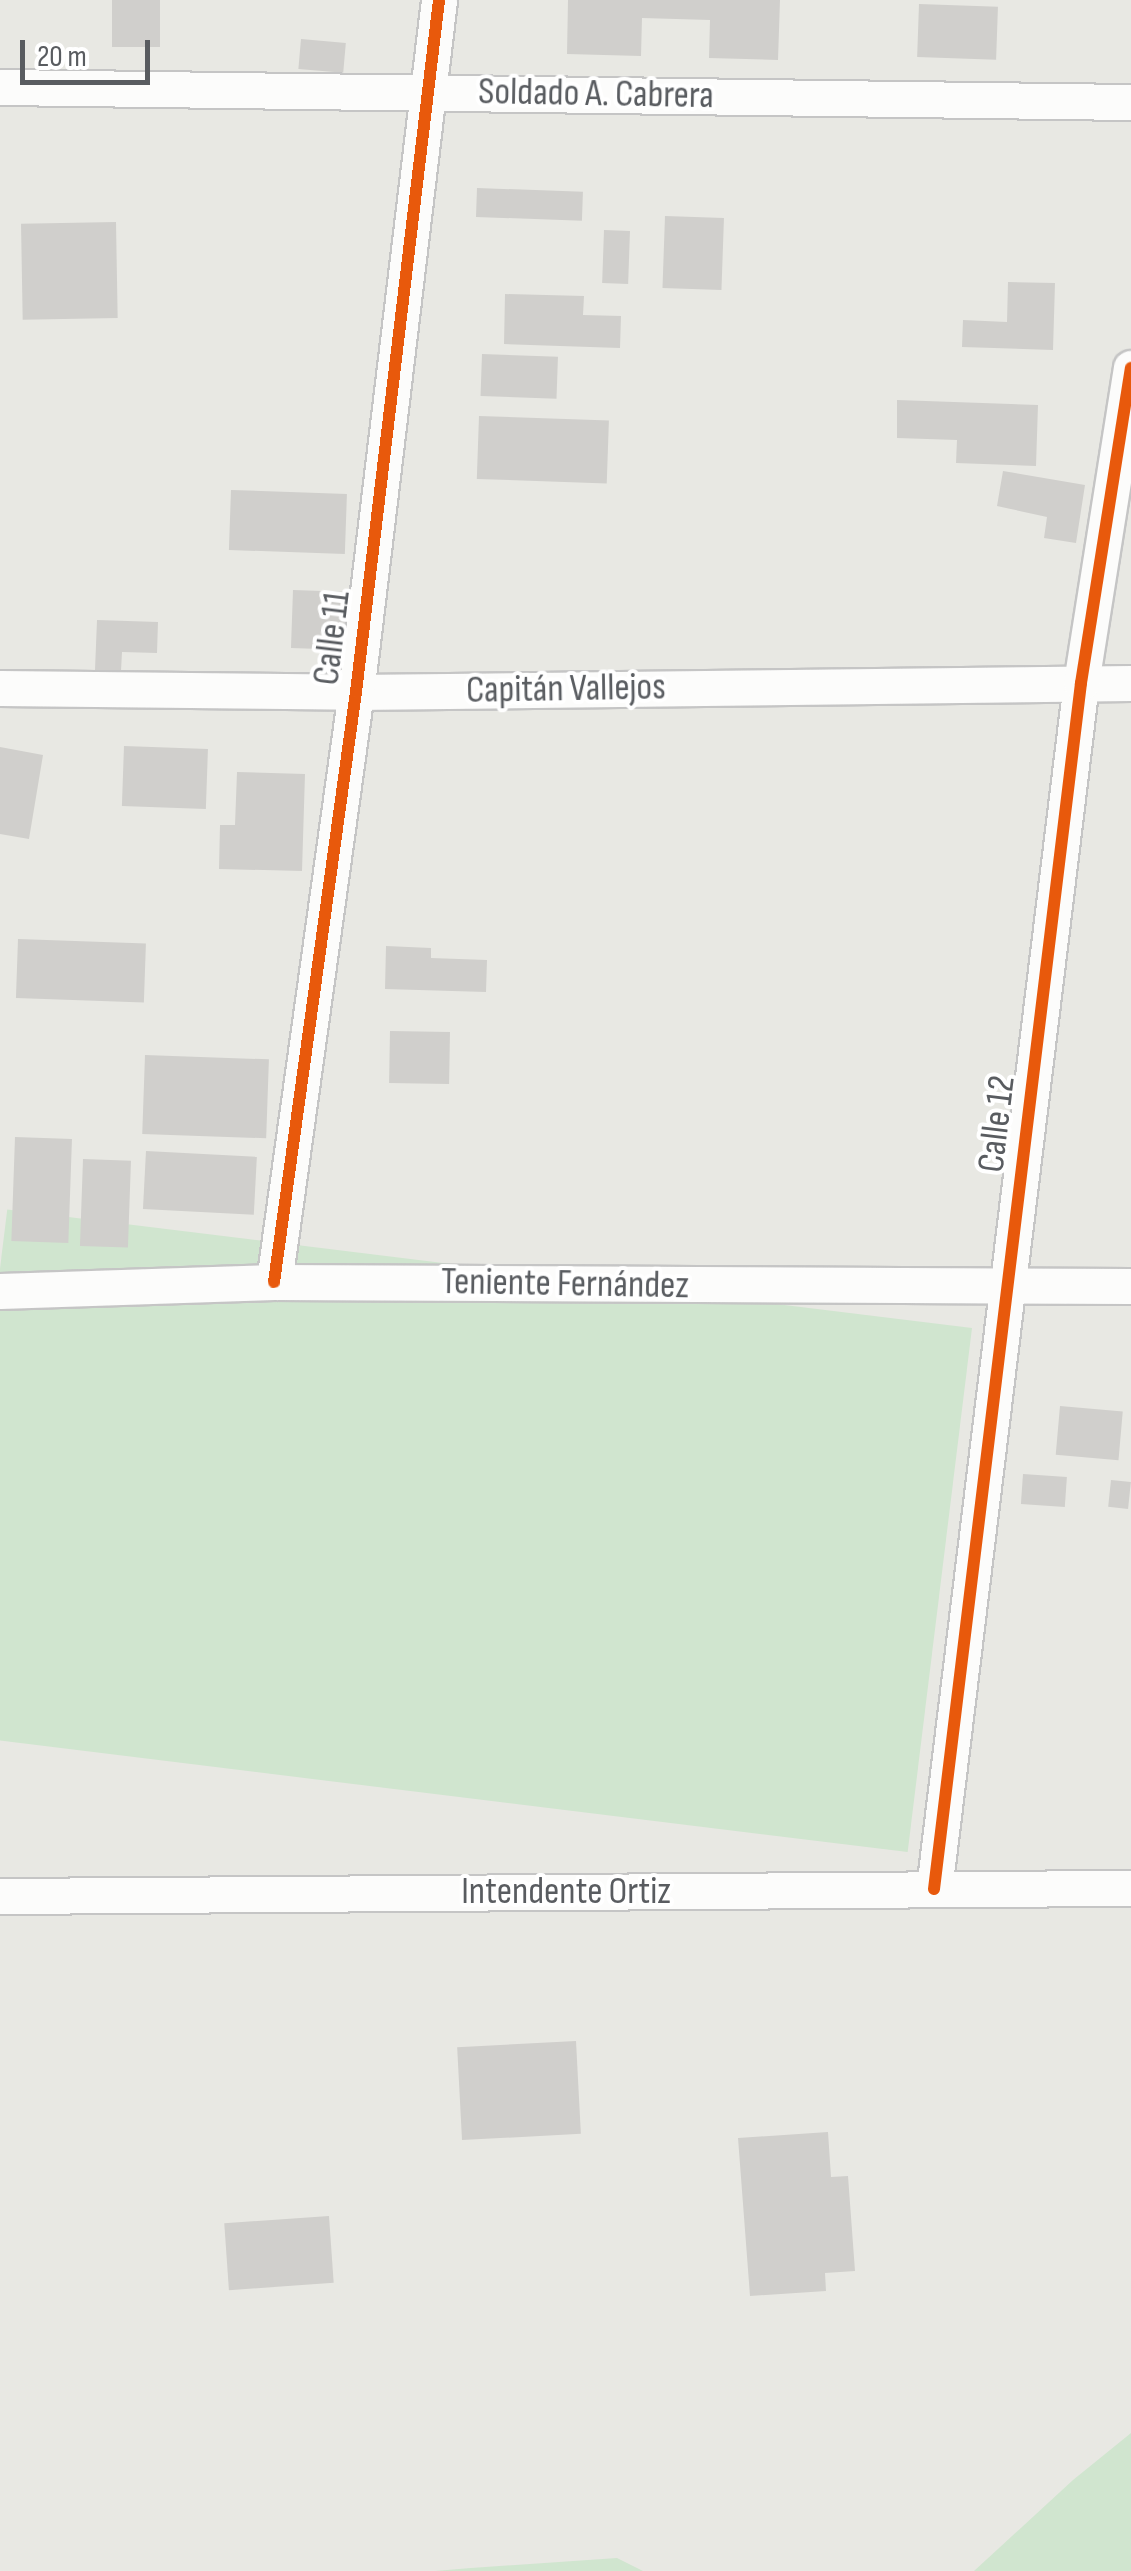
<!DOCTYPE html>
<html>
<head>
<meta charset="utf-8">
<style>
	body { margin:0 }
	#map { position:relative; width:1131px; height:2571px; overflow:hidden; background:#e8e8e3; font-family:"Sofia Sans Condensed",sans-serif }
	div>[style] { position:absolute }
	.green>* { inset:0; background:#d0e5cf; transform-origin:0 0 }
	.building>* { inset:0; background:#d0cfcc; transform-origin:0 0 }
	.roads { filter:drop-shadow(2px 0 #c5c5c5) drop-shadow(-2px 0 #c5c5c5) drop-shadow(0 2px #c5c5c5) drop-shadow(0 -2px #c5c5c5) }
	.minor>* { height:35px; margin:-17.5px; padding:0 17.5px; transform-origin:17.5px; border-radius:17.5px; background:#fcfcfb }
	.cycleway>* { height:12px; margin:-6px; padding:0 6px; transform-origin:6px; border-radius:6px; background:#e8590c }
	span { translate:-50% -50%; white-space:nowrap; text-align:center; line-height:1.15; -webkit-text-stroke:8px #fff; paint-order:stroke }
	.street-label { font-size:38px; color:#595c60 }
	.scale { position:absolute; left:20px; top:40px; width:130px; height:45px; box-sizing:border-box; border:5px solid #595c60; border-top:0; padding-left:12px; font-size:30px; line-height:35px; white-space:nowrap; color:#595c60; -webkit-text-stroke:8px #fff; paint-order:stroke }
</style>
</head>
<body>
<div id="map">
	<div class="green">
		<div style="left:972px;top:1328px;width:528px;height:972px;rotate:97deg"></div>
		<div style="clip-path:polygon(1131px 2433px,1131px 2571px,974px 2571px,1073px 2480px)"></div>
		<div style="clip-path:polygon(617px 2558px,643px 2571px,435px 2571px,471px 2568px)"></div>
	</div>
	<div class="building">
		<div style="left:112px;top:0;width:48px;height:47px"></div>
		<div style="clip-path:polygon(568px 0,780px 0,778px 60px,709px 58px,710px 20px,642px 18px,641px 56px,567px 54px)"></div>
		<div style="left:919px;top:4px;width:79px;height:53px;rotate:2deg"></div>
		<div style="left:301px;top:39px;width:45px;height:30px;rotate:5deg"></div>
		<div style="left:477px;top:188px;width:106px;height:29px;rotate:2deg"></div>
		<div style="left:665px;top:216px;width:59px;height:72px;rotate:2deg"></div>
		<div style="left:116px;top:222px;width:96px;height:95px;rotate:89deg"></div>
		<div style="left:604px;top:230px;width:26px;height:53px;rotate:2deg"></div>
		<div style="clip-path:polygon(1008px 282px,1055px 283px,1053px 350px,962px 347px,963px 320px,1007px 322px)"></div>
		<div style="clip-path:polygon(505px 294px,584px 296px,583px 315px,621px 316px,620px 348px,504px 344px)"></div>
		<div style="left:482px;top:354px;width:76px;height:42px;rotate:2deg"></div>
		<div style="clip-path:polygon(897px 400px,1038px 405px,1036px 466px,956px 463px,957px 440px,897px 438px)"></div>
		<div style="left:479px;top:416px;width:130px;height:63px;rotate:2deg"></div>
		<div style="clip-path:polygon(1003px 471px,1085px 485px,1076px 543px,1044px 538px,1047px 517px,997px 506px)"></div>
		<div style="left:231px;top:490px;width:116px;height:60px;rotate:2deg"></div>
		<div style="left:293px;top:590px;width:58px;height:58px;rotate:2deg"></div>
		<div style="clip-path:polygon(97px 620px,158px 622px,157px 653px,122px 652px,121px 671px,95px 670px)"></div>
		<div style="left:124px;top:746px;width:84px;height:60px;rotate:2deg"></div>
		<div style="clip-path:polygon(0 747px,43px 755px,29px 839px,0 834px)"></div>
		<div style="clip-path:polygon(237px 772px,305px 774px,302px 871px,219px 869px,220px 825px,235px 825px)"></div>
		<div style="left:18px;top:939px;width:128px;height:59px;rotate:2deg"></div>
		<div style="clip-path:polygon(386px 946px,431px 948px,431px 958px,487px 960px,486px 992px,385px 989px)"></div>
		<div style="left:390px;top:1031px;width:60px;height:52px;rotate:1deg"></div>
		<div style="left:145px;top:1055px;width:124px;height:79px;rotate:2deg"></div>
		<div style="left:15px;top:1137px;width:57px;height:104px;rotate:2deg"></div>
		<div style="left:146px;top:1151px;width:111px;height:58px;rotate:3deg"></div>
		<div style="left:83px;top:1159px;width:48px;height:87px;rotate:2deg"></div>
		<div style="left:1060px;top:1406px;width:63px;height:49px;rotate:5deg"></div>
		<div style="left:1023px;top:1474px;width:44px;height:30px;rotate:4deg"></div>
		<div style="left:1111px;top:1480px;width:20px;height:27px;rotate:6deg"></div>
		<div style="left:576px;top:2041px;width:93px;height:119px;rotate:87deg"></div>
		<div style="clip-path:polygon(828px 2132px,831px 2177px,848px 2176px,855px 2271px,825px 2273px,826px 2291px,750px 2296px,738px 2138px)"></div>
		<div style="left:329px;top:2216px;width:67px;height:105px;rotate:86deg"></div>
	</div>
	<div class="roads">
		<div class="minor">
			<div style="left:0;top:87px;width:1131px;rotate:0.76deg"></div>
			<div style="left:0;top:688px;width:356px;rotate:0.6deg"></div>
			<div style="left:356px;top:692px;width:775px;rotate:-0.67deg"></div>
			<div style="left:274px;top:1282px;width:596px;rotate:-82.09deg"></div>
			<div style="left:356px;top:692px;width:697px;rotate:-83.16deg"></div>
			<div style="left:0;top:1291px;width:274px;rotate:-1.9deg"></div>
			<div style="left:274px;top:1282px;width:857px;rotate:0.27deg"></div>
			<div style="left:934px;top:1889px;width:1215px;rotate:-83.05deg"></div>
			<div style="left:1081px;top:683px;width:319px;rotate:-81deg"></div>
			<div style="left:0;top:1896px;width:1131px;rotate:-0.41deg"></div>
		</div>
	</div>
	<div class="cycleway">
		<div style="left:274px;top:1282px;width:596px;rotate:-82.09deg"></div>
		<div style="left:356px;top:692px;width:697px;rotate:-83.16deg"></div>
		<div style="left:934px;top:1889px;width:1215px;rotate:-83.05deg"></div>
		<div style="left:1081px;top:683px;width:319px;rotate:-81deg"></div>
	</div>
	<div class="street-label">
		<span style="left:596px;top:94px;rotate:1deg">Soldado A. Cabrera</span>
		<span style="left:332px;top:638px;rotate:-83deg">Calle 11</span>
		<span style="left:566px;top:689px;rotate:-1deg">Capitán Vallejos</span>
		<span style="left:997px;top:1124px;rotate:-83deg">Calle 12</span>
		<span style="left:565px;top:1284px;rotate:1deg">Teniente Fernández</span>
		<span style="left:566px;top:1892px">Intendente Ortiz</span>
	</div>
	<div class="scale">20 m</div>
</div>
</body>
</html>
